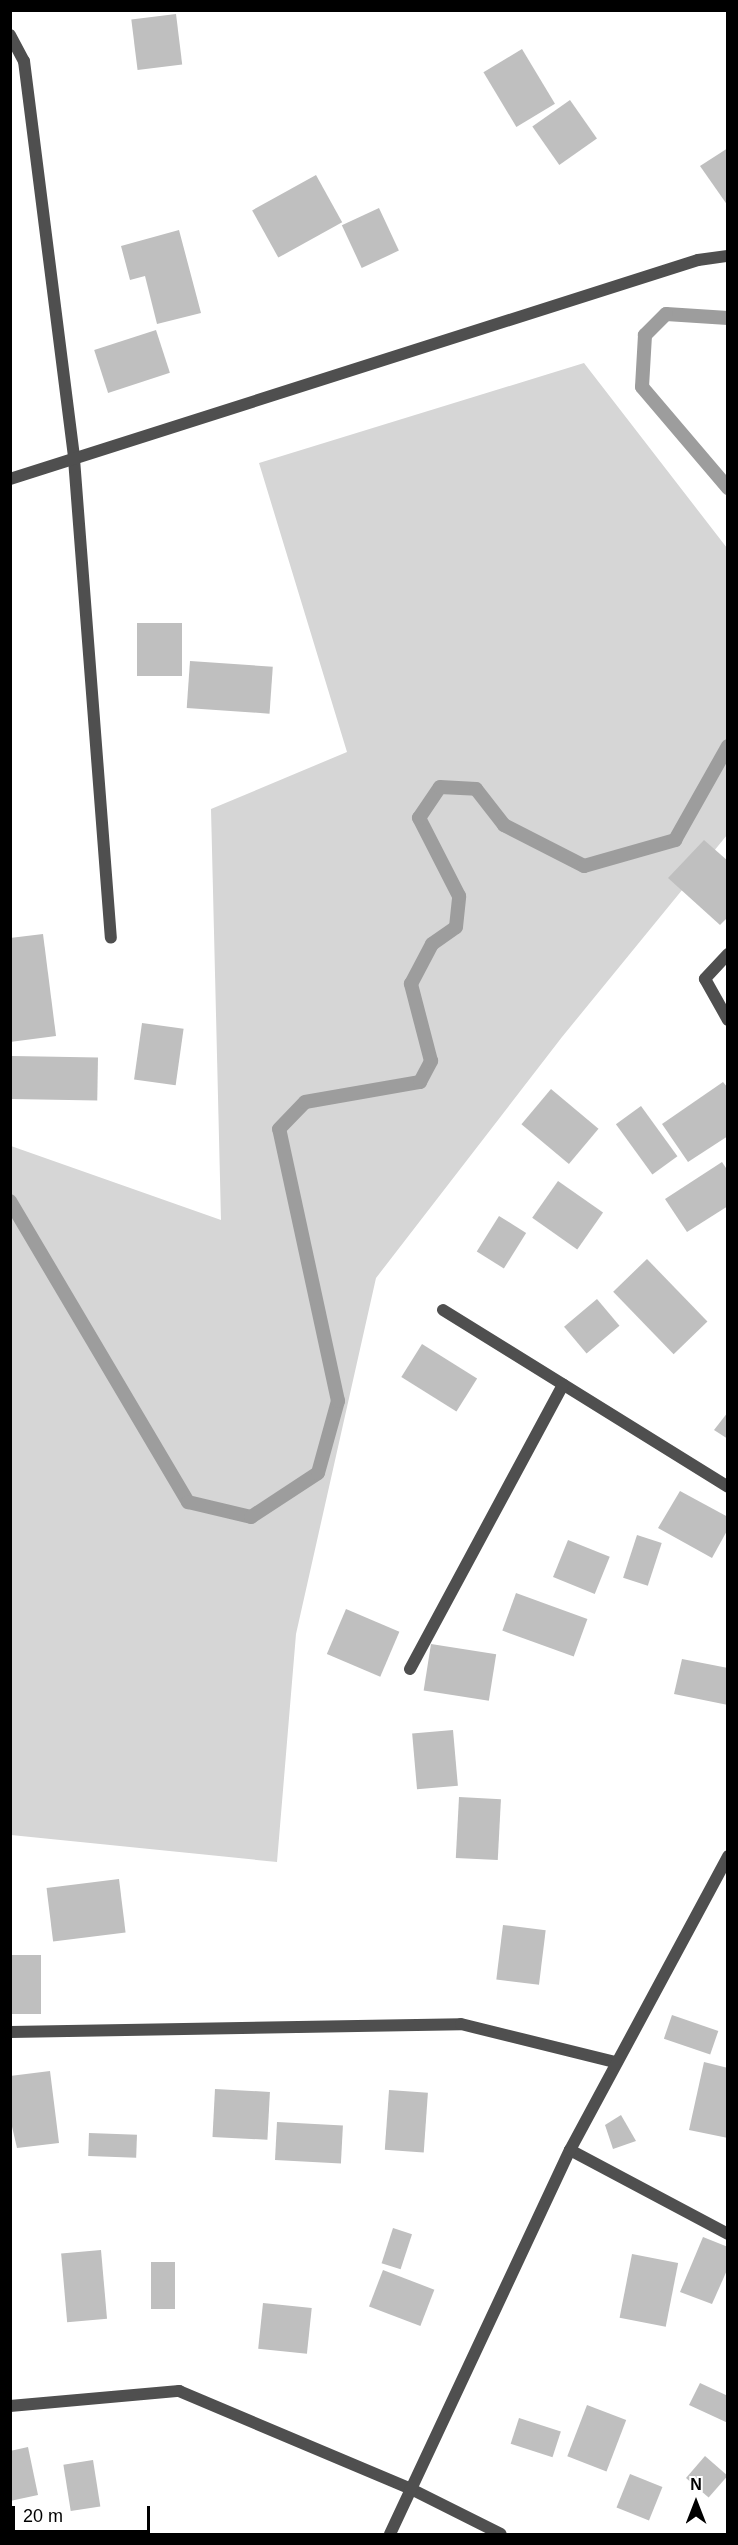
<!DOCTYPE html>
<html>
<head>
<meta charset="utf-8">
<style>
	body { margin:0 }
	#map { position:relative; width:738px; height:2545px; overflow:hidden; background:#fff; font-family:Helvetica,sans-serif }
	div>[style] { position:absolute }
	.green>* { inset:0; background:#d6d6d6 }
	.stream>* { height:14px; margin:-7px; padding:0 7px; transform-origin:7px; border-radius:7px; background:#9d9d9d }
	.building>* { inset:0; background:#bfbfbf; transform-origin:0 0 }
	.lane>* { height:12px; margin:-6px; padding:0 6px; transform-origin:6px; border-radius:6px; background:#4f4f4f }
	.street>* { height:12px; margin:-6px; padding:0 6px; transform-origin:6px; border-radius:6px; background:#4f4f4f }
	span { translate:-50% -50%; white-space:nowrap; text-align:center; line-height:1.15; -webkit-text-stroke:6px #fff; paint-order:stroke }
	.frame { position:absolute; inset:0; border:12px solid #000; pointer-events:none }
	.north { position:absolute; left:666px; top:2473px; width:60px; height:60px; -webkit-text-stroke:4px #fff; paint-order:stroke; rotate:0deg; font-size:16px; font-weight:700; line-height:24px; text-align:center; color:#000 }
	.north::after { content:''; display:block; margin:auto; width:21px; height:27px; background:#000; clip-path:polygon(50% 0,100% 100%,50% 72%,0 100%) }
	.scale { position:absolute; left:12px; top:2506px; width:138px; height:27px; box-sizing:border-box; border:3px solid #000; border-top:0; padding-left:8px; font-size:18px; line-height:21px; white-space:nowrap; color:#000; -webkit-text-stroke:4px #fff; paint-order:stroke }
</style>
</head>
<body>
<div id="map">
	<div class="green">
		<div style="clip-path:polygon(584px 363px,727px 548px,727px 835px,562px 1037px,376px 1278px,296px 1634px,277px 1862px,11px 1835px,11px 1146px,221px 1220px,211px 809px,347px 752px,259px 463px)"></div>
	</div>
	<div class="stream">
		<div style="left:728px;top:318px;width:62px;rotate:-176.3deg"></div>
		<div style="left:666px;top:314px;width:30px;rotate:135deg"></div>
		<div style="left:645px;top:335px;width:52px;rotate:93.3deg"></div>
		<div style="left:642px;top:387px;width:133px;rotate:49.6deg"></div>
		<div style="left:10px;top:1201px;width:350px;rotate:59.4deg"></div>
		<div style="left:188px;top:1502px;width:65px;rotate:13.4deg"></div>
		<div style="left:251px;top:1517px;width:80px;rotate:-33.3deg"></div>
		<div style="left:318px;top:1473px;width:75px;rotate:-74.5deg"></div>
		<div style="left:338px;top:1401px;width:278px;rotate:-102.2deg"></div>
		<div style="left:279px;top:1129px;width:37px;rotate:-46deg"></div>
		<div style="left:305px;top:1102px;width:117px;rotate:-9.9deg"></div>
		<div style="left:420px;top:1082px;width:24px;rotate:-62deg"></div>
		<div style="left:431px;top:1061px;width:80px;rotate:-104.6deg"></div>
		<div style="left:411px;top:984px;width:45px;rotate:-62.3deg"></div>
		<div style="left:432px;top:944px;width:29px;rotate:-35deg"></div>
		<div style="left:456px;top:927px;width:31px;rotate:-84deg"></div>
		<div style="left:459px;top:896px;width:88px;rotate:-117.1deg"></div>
		<div style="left:419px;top:818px;width:37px;rotate:-56deg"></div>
		<div style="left:440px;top:787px;width:36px;rotate:3deg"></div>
		<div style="left:476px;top:789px;width:46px;rotate:52.1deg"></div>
		<div style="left:504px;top:825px;width:90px;rotate:27.1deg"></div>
		<div style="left:584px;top:866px;width:95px;rotate:-15.9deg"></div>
		<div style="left:675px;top:840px;width:108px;rotate:-60.6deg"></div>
	</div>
	<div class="building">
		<div style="left:176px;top:14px;width:51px;height:45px;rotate:83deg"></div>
		<div style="left:522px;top:49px;width:64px;height:45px;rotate:59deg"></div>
		<div style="left:570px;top:100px;width:47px;height:46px;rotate:55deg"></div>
		<div style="clip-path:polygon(728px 148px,728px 206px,700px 166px)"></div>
		<div style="left:316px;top:175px;width:54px;height:73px;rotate:61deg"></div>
		<div style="left:379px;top:208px;width:47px;height:41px;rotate:65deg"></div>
		<div style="clip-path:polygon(179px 230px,201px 313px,157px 324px,145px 276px,130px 280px,121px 246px)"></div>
		<div style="left:156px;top:330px;width:45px;height:65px;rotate:72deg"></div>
		<div style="left:137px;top:623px;width:45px;height:53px"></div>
		<div style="left:190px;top:661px;width:83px;height:47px;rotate:4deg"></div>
		<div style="clip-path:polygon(704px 840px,728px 861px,728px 917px,720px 925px,668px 878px)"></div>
		<div style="clip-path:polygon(43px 934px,56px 1036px,10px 1042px,10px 938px)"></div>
		<div style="left:142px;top:1023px;width:42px;height:57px;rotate:8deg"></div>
		<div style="left:12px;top:1056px;width:86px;height:43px;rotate:1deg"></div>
		<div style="clip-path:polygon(723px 1082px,728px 1088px,728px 1136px,688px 1162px,662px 1124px)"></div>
		<div style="left:551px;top:1089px;width:62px;height:46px;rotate:40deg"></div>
		<div style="left:641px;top:1106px;width:62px;height:31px;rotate:54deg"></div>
		<div style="clip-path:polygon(722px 1162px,728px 1171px,728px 1206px,687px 1232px,665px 1199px)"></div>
		<div style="left:558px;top:1181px;width:55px;height:45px;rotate:35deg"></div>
		<div style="left:499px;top:1216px;width:32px;height:42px;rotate:32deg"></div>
		<div style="left:647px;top:1259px;width:87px;height:47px;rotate:46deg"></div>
		<div style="left:597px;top:1299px;width:35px;height:43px;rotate:50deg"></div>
		<div style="left:422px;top:1344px;width:65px;height:39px;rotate:32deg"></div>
		<div style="clip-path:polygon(728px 1412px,728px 1439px,714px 1430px)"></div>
		<div style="clip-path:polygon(680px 1491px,728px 1517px,728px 1529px,712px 1558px,658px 1528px)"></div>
		<div style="left:637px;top:1535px;width:26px;height:45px;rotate:18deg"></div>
		<div style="left:568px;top:1540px;width:45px;height:40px;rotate:22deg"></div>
		<div style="left:516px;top:1593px;width:76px;height:40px;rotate:20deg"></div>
		<div style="left:346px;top:1609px;width:58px;height:49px;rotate:23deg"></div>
		<div style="left:431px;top:1644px;width:66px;height:47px;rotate:9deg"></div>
		<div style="clip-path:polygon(682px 1659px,728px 1668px,728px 1705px,674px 1694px)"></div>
		<div style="left:453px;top:1730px;width:56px;height:41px;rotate:85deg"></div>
		<div style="left:459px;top:1797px;width:42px;height:61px;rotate:3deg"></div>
		<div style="left:119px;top:1879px;width:54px;height:73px;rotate:83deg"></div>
		<div style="left:503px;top:1925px;width:43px;height:55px;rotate:7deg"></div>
		<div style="left:10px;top:1955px;width:31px;height:59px"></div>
		<div style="left:672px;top:2015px;width:49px;height:25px;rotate:19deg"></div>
		<div style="clip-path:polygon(704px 2062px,728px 2068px,728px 2138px,689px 2130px)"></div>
		<div style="clip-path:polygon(50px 2071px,59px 2143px,17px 2148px,10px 2118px,10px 2076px)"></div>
		<div style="left:215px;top:2089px;width:55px;height:48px;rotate:3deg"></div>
		<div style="left:389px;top:2090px;width:39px;height:60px;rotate:4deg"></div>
		<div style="clip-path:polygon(621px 2115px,636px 2141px,613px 2149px,605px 2125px)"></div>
		<div style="left:277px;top:2122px;width:66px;height:38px;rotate:3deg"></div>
		<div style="left:89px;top:2133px;width:48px;height:23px;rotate:2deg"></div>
		<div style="left:393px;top:2228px;width:20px;height:37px;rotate:18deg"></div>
		<div style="clip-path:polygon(703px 2237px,728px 2247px,728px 2268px,712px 2304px,680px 2292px)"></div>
		<div style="left:101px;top:2250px;width:69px;height:40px;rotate:85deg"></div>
		<div style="left:632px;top:2254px;width:47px;height:65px;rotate:11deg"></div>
		<div style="left:151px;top:2262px;width:24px;height:47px"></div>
		<div style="left:383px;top:2270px;width:55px;height:39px;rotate:21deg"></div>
		<div style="left:263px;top:2303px;width:49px;height:46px;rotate:6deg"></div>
		<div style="clip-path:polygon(700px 2383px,728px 2396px,728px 2423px,689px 2405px)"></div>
		<div style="left:587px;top:2405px;width:42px;height:55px;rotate:21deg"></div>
		<div style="left:519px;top:2418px;width:44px;height:27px;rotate:18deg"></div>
		<div style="clip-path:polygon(28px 2447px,38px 2495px,10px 2501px,10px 2451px)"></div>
		<div style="left:705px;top:2456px;width:30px;height:29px;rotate:41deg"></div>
		<div style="left:93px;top:2460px;width:47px;height:30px;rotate:81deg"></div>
		<div style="left:630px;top:2474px;width:35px;height:36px;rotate:22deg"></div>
	</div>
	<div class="lane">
		<div style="left:728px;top:954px;width:34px;rotate:133deg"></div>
		<div style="left:705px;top:979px;width:47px;rotate:60.7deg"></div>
	</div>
	<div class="street">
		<div style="left:10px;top:35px;width:30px;rotate:62deg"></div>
		<div style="left:24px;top:61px;width:401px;rotate:82.8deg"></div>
		<div style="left:74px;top:459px;width:480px;rotate:85.6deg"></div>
		<div style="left:10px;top:479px;width:722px;rotate:-17.66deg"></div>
		<div style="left:698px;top:260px;width:30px;rotate:-8deg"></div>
		<div style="left:443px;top:1310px;width:335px;rotate:31.8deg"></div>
		<div style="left:410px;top:1669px;width:323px;rotate:-61.7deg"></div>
		<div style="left:10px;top:2032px;width:451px;rotate:-1deg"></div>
		<div style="left:461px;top:2024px;width:159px;rotate:13.9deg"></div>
		<div style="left:570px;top:2150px;width:179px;rotate:28deg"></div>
		<div style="left:10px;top:2406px;width:170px;rotate:-5.1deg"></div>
		<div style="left:179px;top:2391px;width:254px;rotate:22.9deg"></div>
		<div style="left:413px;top:2490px;width:98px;rotate:26.6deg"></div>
		<div style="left:390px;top:2534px;width:424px;rotate:-64.9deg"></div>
		<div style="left:570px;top:2150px;width:334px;rotate:-61.7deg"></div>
	</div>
	<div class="frame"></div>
	<div class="north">N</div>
	<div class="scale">20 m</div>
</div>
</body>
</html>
